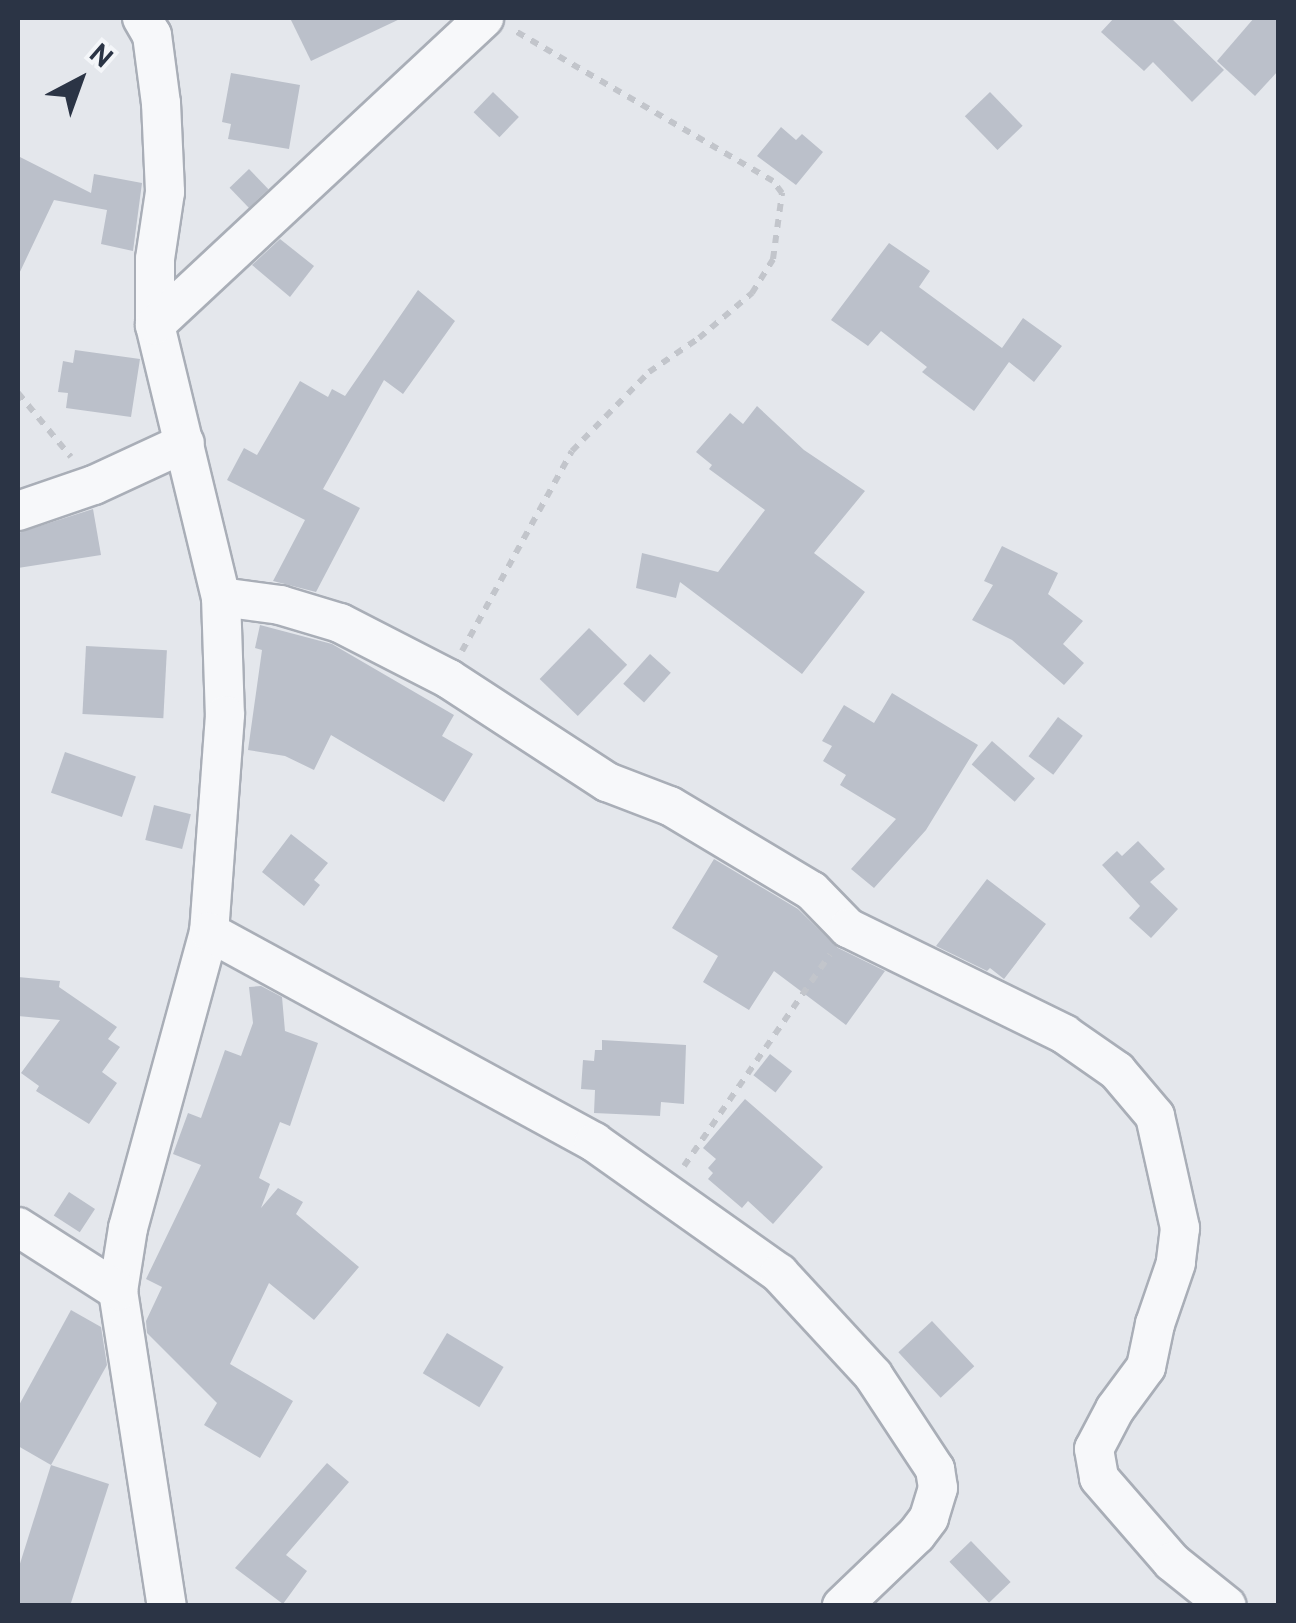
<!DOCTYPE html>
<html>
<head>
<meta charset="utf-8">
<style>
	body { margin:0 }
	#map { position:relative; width:1296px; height:1623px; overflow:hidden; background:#e4e7ec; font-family:Overpass,sans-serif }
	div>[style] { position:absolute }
	.building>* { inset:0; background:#bbc0ca; transform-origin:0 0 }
	.path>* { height:6px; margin-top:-3px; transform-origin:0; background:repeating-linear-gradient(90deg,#c2c5cb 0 8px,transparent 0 16px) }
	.roads { filter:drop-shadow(2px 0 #a9aeb7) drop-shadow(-2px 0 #a9aeb7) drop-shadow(0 2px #a9aeb7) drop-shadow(0 -2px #a9aeb7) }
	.minor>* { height:38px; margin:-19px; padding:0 19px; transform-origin:19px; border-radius:19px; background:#f7f8fa }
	span { translate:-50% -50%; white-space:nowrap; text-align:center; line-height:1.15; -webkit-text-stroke:9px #f4f6f9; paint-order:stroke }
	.frame { position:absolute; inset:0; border:20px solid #2b3445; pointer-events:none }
	.north { position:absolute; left:30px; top:30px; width:100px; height:100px; -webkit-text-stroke:8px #f4f6f9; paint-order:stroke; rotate:41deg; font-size:28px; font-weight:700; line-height:40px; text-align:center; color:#2b3445 }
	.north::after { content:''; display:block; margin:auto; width:35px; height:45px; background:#2b3445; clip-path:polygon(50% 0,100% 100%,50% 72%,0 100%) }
</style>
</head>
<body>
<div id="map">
	<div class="building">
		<div style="clip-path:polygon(290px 18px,402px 18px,311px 61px)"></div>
		<div style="clip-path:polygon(1114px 18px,1171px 18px,1224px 70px,1192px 102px,1153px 62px,1144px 71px,1101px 32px)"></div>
		<div style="clip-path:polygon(1254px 18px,1278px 18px,1278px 71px,1255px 96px,1217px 61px)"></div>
		<div style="clip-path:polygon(231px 73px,300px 85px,289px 149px,228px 139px,231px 124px,222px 122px)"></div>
		<div style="left:493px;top:92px;width:36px;height:28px;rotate:44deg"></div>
		<div style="left:990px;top:92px;width:47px;height:35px;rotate:46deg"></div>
		<div style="clip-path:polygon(781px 127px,796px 140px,802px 134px,823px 152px,796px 185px,757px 156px)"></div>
		<div style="clip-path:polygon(18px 156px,91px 193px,94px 174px,142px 183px,133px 251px,101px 244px,107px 210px,54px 200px,18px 276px)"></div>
		<div style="left:249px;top:169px;width:28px;height:27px;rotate:46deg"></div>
		<div style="clip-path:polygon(280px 239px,314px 266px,290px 297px,252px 265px)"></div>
		<div style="clip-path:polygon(889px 243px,930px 271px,919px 287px,1002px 348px,1023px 318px,1062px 346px,1034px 382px,1009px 362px,974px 411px,922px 372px,927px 367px,881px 331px,868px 346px,831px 320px)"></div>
		<div style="clip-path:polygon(418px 290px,455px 321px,403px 394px,384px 380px,323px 489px,360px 508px,316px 592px,273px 581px,305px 520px,227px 480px,244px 448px,257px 455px,300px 381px,328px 397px,332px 389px,345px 396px)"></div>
		<div style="clip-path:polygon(75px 350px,140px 359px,131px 417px,66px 408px,68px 393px,58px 392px,63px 361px,73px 363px)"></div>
		<div style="clip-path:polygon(757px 406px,804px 450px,865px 491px,814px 553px,865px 592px,802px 674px,680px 582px,676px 598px,636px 588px,642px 553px,718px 572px,765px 510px,709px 469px,712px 465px,696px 452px,730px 413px,743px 424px)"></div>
		<div style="clip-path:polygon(93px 509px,101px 555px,18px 568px,18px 533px)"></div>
		<div style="clip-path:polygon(1002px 546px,1058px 573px,1048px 594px,1083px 621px,1063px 644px,1084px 663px,1064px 685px,1012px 640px,972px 620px,993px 585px,984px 581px)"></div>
		<div style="clip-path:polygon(260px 625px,332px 644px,454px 715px,442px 736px,473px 754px,444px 802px,331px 735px,314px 770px,285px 756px,248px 750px,262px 650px,255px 648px)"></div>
		<div style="left:589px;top:628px;width:53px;height:71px;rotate:44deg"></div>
		<div style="left:86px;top:646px;width:81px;height:68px;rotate:3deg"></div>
		<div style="left:650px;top:654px;width:28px;height:40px;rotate:42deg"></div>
		<div style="clip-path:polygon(892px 693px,978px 745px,926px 830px,874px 888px,851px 869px,896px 819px,840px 785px,846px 775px,823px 761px,832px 746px,822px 741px,844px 705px,874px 723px)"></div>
		<div style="left:1058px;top:717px;width:31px;height:49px;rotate:37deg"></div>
		<div style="left:992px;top:741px;width:57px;height:31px;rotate:41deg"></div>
		<div style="left:65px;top:752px;width:75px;height:43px;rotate:19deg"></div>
		<div style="left:154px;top:805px;width:38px;height:36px;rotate:14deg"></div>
		<div style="clip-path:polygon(291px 834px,328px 863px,314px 880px,320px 885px,304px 906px,262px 872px)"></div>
		<div style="clip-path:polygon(1138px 841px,1165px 869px,1150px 882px,1178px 909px,1151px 938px,1129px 918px,1140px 906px,1102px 865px,1117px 851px,1122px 856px)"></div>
		<div style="clip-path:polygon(714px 859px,798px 909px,838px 948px,885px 971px,846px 1025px,774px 971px,749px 1010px,703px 982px,718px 956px,672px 928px)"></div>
		<div style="clip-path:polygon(987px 879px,1046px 924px,1004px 979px,990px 968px,987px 971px,936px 946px)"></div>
		<div style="clip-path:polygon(18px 977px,60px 981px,59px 987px,117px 1027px,108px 1039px,120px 1047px,102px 1072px,117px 1083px,89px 1124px,36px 1091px,39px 1086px,21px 1073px,60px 1020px,18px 1016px)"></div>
		<div style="clip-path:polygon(261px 986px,282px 997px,285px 1031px,318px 1043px,290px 1126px,280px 1122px,259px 1178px,270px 1184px,261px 1208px,278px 1188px,303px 1202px,296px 1214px,359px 1267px,314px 1320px,269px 1283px,230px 1364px,293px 1401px,260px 1458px,204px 1425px,217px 1403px,147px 1333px,146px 1321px,162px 1287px,146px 1279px,201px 1165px,173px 1154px,188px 1113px,201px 1118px,225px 1050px,241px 1056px,253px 1023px,249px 987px)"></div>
		<div style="clip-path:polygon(602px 1040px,686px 1045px,684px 1104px,661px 1102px,660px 1116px,594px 1113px,595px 1090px,581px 1089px,583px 1060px,594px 1061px,595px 1050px,602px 1050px)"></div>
		<div style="left:770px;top:1054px;width:28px;height:27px;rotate:38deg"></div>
		<div style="clip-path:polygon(745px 1099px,823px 1167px,773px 1224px,748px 1201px,742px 1208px,708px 1179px,713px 1173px,708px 1168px,716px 1159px,703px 1148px)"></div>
		<div style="left:69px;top:1192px;width:31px;height:28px;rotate:33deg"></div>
		<div style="clip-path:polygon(71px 1310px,101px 1327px,107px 1365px,51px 1465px,18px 1446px,18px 1407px)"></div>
		<div style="left:932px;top:1321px;width:62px;height:46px;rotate:47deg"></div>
		<div style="left:447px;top:1333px;width:66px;height:47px;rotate:31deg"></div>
		<div style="clip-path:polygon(327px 1463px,349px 1482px,286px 1555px,307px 1571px,283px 1604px,235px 1568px)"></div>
		<div style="clip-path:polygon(51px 1465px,109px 1484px,70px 1606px,18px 1606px,18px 1570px)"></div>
		<div style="left:971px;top:1541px;width:57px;height:30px;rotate:46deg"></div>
	</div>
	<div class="path">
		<div style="left:18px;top:393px;width:83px;rotate:50.4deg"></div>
		<div style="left:462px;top:651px;width:228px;rotate:-61.2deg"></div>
		<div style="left:572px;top:451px;width:110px;rotate:-45.7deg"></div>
		<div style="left:649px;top:372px;width:60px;rotate:-34.2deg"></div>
		<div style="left:699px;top:338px;width:70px;rotate:-40.3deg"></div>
		<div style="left:752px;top:293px;width:40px;rotate:-58deg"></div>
		<div style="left:773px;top:259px;width:67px;rotate:-82.2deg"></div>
		<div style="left:782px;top:193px;width:15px;rotate:-127deg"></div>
		<div style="left:773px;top:181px;width:302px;rotate:-149.8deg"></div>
		<div style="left:684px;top:1166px;width:257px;rotate:-55.4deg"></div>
	</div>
	<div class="roads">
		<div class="minor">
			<div style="left:142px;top:18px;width:20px;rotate:60deg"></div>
			<div style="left:152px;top:35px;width:69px;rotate:82.5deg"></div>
			<div style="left:161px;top:103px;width:89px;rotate:87.4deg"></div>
			<div style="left:165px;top:192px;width:68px;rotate:98.5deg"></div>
			<div style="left:155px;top:259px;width:66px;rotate:90deg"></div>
			<div style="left:155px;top:325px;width:280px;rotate:76.4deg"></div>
			<div style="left:221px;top:597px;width:118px;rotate:88.1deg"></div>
			<div style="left:225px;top:715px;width:218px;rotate:94.2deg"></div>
			<div style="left:209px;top:932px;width:307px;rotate:105.3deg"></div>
			<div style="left:128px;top:1228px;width:64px;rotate:99deg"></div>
			<div style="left:118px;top:1291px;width:319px;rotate:81.2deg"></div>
			<div style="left:155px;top:325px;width:450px;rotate:-43deg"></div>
			<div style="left:18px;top:511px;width:80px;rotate:-18.9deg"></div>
			<div style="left:94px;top:485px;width:100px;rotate:-24.8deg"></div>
			<div style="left:221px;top:597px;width:60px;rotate:7.7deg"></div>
			<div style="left:280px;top:605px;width:63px;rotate:16.7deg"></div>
			<div style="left:340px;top:623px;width:123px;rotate:27.2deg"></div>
			<div style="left:449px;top:679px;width:189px;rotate:33.1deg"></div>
			<div style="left:607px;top:782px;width:67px;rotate:20.9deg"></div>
			<div style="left:670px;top:806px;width:165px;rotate:30.9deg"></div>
			<div style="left:812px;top:891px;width:52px;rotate:45.8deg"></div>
			<div style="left:848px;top:928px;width:241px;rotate:26.1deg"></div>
			<div style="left:1064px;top:1034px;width:65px;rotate:34.9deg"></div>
			<div style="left:1117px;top:1071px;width:59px;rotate:49.8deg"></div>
			<div style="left:1155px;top:1116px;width:115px;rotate:77.4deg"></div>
			<div style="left:1180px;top:1228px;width:35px;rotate:97deg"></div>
			<div style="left:1176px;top:1263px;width:65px;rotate:109deg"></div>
			<div style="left:1155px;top:1324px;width:44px;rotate:101.8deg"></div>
			<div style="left:1146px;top:1367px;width:52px;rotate:126.4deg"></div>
			<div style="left:1115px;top:1409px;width:45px;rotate:117.7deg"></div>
			<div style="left:1094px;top:1449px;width:29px;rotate:80deg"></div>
			<div style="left:1099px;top:1478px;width:111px;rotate:49deg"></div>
			<div style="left:1172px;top:1562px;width:70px;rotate:38.7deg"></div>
			<div style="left:209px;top:932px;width:439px;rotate:28.6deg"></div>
			<div style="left:594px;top:1142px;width:227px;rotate:35.3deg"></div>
			<div style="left:779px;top:1273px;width:139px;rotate:47.3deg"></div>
			<div style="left:873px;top:1375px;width:113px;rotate:56.6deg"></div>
			<div style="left:935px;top:1469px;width:19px;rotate:81deg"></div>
			<div style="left:938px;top:1488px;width:31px;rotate:107deg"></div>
			<div style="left:929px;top:1518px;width:21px;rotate:127deg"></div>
			<div style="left:916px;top:1535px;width:103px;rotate:136.2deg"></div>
			<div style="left:18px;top:1227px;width:119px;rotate:32.6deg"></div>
		</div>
	</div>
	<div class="frame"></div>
	<div class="north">N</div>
</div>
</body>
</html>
